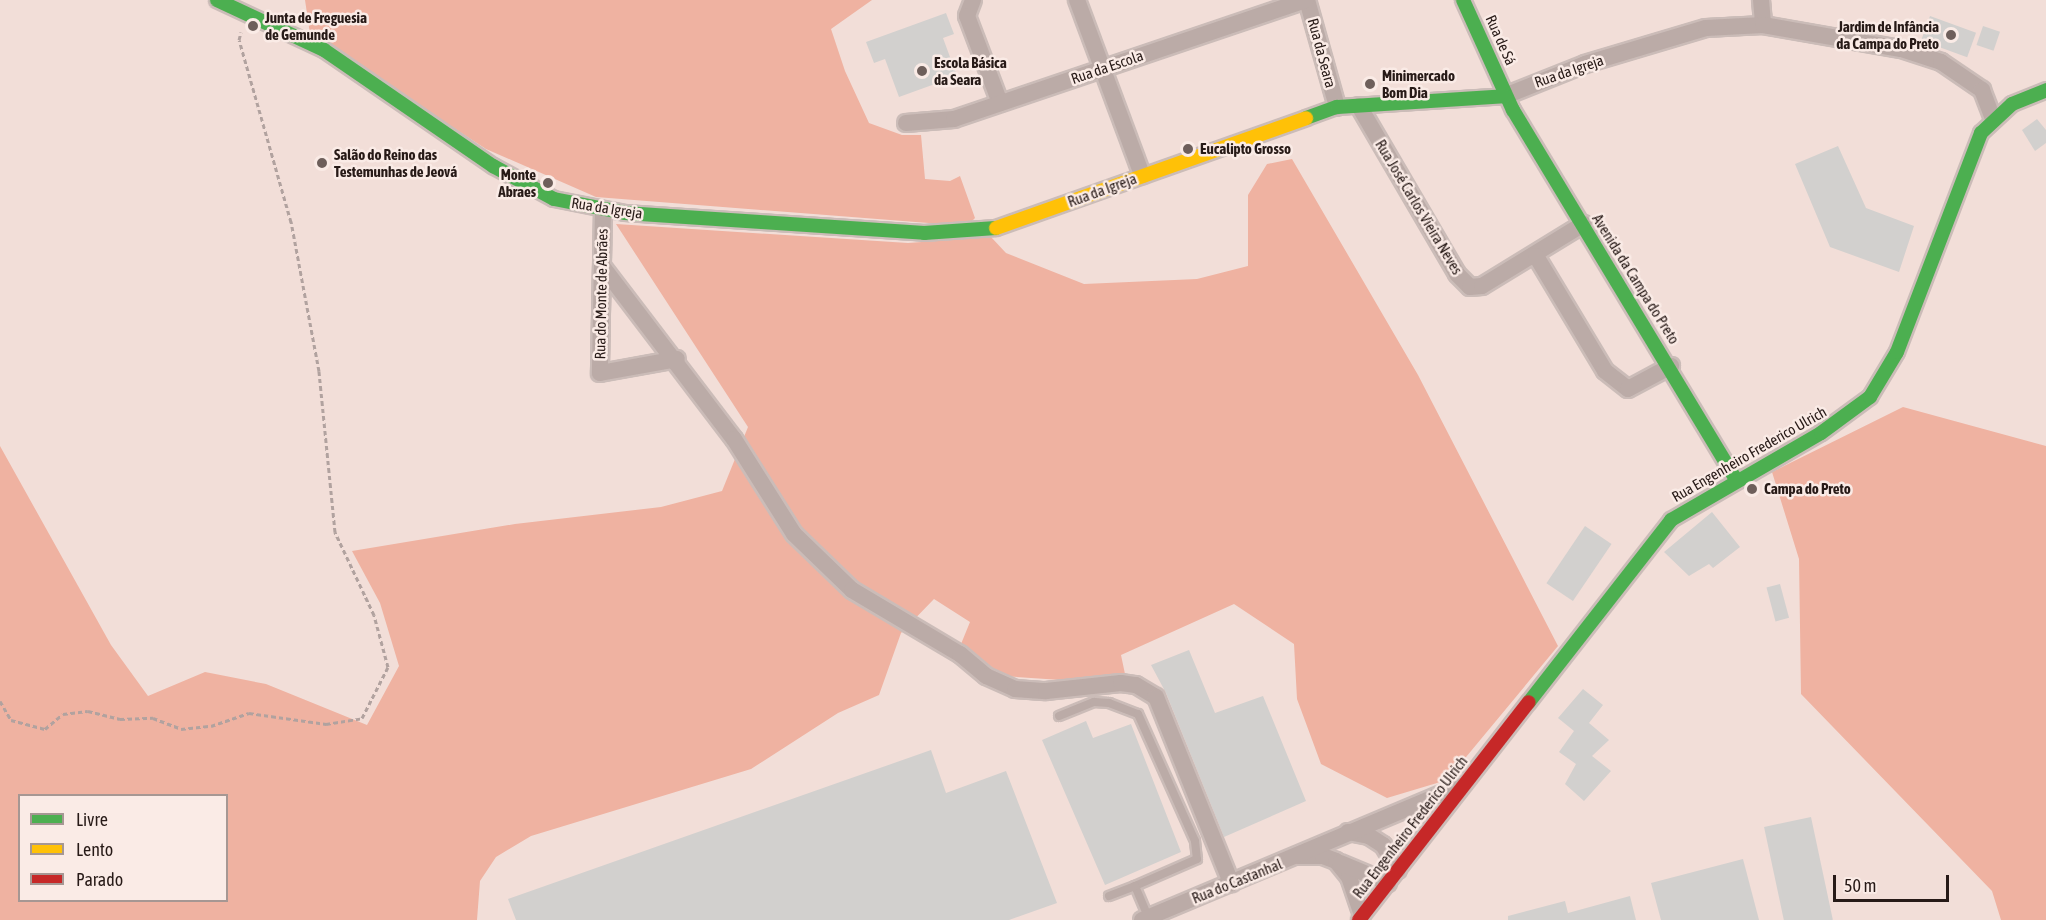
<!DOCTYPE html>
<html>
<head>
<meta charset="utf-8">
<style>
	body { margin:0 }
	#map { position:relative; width:2046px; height:920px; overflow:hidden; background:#f2ded8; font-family:"Asap Condensed",sans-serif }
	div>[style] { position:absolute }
	.forest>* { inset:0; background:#efb2a1 }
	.building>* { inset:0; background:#d2d0ce; transform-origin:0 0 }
	.path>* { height:3px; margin-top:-1.5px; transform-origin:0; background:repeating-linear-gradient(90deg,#b1a29f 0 4.5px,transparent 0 7.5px) }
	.roads { filter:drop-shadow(2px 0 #cbbcb8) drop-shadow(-2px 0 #cbbcb8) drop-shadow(0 2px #cbbcb8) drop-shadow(0 -2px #cbbcb8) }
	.lane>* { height:8px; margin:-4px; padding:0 4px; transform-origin:4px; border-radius:4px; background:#bbaba7 }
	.street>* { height:16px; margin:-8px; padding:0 8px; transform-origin:8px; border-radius:8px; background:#bbaba7 }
	.fast>* { height:14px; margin:-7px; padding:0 7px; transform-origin:7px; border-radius:7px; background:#4caf50 }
	.slow>* { height:14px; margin:-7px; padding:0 7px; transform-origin:7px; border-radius:7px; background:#ffc107 }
	.jam>* { height:14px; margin:-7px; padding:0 7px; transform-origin:7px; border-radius:7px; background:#c62828 }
	.dots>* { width:16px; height:16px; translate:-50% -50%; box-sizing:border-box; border:3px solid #faebe6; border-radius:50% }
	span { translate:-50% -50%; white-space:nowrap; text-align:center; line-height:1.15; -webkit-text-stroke:5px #faebe6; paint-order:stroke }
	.poi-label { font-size:15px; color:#271a17; font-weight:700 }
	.left { translate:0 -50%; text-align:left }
	.right { translate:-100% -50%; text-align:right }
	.street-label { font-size:15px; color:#271a17 }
	.legend { position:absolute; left:18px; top:794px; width:210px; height:108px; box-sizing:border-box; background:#faebe6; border:2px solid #a69793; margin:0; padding:8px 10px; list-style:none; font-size:18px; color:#271a17 }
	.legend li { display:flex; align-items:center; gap:12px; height:30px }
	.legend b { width:30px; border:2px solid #a69793 }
	.scale { position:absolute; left:1833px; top:875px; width:116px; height:27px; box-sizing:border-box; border:3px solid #271a17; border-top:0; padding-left:8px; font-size:18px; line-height:21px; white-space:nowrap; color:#271a17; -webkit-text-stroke:4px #faebe6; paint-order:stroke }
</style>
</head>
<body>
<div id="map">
	<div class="forest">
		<div style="clip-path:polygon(305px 0,872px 0,831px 29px,845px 71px,869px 123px,902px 135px,921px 135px,925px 179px,950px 181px,960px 176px,975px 218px,967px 226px,596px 197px,486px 149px,310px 34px)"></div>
		<div style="clip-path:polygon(evenodd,1292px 159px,1418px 375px,1558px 646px,1447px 780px,1387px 798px,1321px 764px,1297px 699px,1294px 644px,1234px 604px,1121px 655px,1125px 674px,1076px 681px,1002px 676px,961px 644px,970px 622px,934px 599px,901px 633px,879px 695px,838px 713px,751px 769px,531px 836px,496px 857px,480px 881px,477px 920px,0 920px,0 446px,111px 645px,148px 696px,205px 672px,266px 684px,367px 725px,399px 666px,380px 603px,352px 551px,515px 524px,661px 507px,722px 491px,748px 427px,616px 224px,908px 243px,991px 237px,1006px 253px,1084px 284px,1197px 279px,1248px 266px,1248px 195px,1267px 164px,1292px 159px,20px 796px,226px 796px,226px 900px,20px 900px,20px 796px)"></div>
		<div style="clip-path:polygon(1903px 407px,2046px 446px,2046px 920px,2001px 920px,1992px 891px,1801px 694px,1799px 559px,1772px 472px)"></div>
	</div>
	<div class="building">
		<div style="clip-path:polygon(946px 13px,954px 34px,943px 38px,957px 76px,899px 97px,885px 59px,874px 63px,866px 42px)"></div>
		<div style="left:1930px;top:16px;width:49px;height:26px;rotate:20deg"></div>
		<div style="left:1983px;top:26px;width:18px;height:20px;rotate:19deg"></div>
		<div style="clip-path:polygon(2037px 119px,2046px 130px,2046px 143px,2035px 151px,2022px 130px)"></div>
		<div style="clip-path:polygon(1838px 146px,1866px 208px,1914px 226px,1899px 272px,1830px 247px,1795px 164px)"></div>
		<div style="clip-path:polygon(1712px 512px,1740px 547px,1713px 568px,1709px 564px,1689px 576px,1664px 552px)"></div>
		<div style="left:1585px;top:526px;width:32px;height:69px;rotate:34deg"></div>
		<div style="left:1780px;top:584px;width:35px;height:14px;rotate:75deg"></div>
		<div style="clip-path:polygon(1189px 650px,1215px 713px,1263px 696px,1306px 801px,1224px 837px,1166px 693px,1151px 665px)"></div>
		<div style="clip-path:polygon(1583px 689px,1603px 705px,1589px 723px,1609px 740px,1592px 756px,1611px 771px,1584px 801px,1565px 784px,1576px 764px,1559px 752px,1574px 731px,1558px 718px)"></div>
		<div style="clip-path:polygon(1086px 721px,1093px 738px,1131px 724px,1181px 852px,1105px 885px,1042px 740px)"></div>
		<div style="clip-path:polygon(931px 750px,946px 793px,1006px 771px,1057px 903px,1009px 920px,516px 920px,508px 899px)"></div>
		<div style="left:1811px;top:817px;width:105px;height:48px;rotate:78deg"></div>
		<div style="clip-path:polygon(1743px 859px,1759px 920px,1661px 920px,1651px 883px)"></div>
		<div style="clip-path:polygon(1630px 896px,1636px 920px,1508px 920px,1508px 916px,1565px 901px,1568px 913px)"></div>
	</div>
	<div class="path">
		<div style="left:0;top:701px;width:22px;rotate:60deg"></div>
		<div style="left:11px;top:720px;width:35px;rotate:15deg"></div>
		<div style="left:45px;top:729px;width:23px;rotate:-40deg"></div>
		<div style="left:63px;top:714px;width:25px;rotate:-7deg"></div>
		<div style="left:88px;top:711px;width:33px;rotate:14deg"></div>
		<div style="left:120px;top:719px;width:33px;rotate:-2deg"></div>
		<div style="left:153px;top:718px;width:30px;rotate:21deg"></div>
		<div style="left:181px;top:729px;width:30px;rotate:-6deg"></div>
		<div style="left:211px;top:726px;width:40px;rotate:-18.9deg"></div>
		<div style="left:249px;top:713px;width:78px;rotate:8.1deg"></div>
		<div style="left:326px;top:724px;width:36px;rotate:-9deg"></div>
		<div style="left:362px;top:718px;width:57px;rotate:-63deg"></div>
		<div style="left:388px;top:667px;width:54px;rotate:-105.1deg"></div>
		<div style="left:374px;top:615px;width:92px;rotate:-115.2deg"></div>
		<div style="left:335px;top:532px;width:162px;rotate:-95.7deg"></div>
		<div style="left:319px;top:371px;width:152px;rotate:-100.6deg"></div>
		<div style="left:291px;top:222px;width:189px;rotate:-105.9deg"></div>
		<div style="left:239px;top:40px;width:8px;rotate:-76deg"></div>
	</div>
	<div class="roads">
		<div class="lane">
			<div style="left:1059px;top:716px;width:38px;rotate:-22deg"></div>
			<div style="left:1094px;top:702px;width:15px;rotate:4deg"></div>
			<div style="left:1109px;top:703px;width:31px;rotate:21deg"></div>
			<div style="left:1138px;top:714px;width:139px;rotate:65.8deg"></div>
			<div style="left:1195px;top:841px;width:18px;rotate:84deg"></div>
			<div style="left:1197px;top:859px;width:68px;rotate:156.5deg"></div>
			<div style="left:1135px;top:886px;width:34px;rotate:67deg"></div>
			<div style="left:1109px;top:896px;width:28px;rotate:-21deg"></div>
		</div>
		<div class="street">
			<div style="left:973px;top:0;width:17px;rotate:111deg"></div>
			<div style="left:967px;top:16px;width:93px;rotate:69.2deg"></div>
			<div style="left:1077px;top:0;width:187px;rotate:69.6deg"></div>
			<div style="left:1307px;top:0;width:111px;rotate:74.3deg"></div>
			<div style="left:1761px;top:0;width:25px;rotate:85deg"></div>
			<div style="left:1505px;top:96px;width:86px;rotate:-21.8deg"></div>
			<div style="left:1585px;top:64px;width:126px;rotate:-16.6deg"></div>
			<div style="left:1706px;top:28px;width:57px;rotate:-3deg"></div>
			<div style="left:1763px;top:25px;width:140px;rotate:9.9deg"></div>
			<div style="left:1901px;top:49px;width:42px;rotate:18deg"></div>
			<div style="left:1941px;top:62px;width:50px;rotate:34.3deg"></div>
			<div style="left:1982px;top:90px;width:31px;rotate:69deg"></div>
			<div style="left:1359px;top:106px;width:194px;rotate:59.7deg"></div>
			<div style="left:1457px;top:274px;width:18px;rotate:45deg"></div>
			<div style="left:1470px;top:287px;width:12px;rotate:-5deg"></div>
			<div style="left:1482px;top:286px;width:119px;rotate:-31.5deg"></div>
			<div style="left:906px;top:123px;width:48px;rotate:-4.8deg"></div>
			<div style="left:954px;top:119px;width:371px;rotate:-18.7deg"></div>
			<div style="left:603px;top:210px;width:163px;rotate:91.1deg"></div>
			<div style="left:600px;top:373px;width:78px;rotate:-10.3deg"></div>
			<div style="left:1536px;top:256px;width:134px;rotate:59deg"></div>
			<div style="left:1605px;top:371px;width:29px;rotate:38deg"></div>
			<div style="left:1628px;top:389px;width:49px;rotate:-28.1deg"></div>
			<div style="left:602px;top:266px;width:218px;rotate:52.7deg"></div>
			<div style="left:734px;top:439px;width:112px;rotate:57.7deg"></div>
			<div style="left:794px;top:534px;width:81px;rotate:44deg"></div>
			<div style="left:852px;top:590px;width:126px;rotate:30.7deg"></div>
			<div style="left:960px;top:654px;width:34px;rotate:40deg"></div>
			<div style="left:986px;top:676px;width:32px;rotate:24deg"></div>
			<div style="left:1015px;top:689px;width:31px;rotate:4deg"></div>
			<div style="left:1046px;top:691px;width:75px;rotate:-6.1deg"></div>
			<div style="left:1121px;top:683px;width:15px;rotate:8deg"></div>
			<div style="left:1136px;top:685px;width:23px;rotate:31deg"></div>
			<div style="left:1156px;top:697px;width:201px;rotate:68deg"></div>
			<div style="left:1348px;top:832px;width:21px;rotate:11deg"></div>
			<div style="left:1369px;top:836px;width:17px;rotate:33deg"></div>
			<div style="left:1383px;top:845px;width:29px;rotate:59deg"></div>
			<div style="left:1298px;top:856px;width:25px"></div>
			<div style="left:1323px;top:856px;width:14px;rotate:21deg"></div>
			<div style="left:1336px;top:861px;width:21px;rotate:51deg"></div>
			<div style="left:1349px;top:877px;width:40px;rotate:71.1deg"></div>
			<div style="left:1340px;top:863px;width:52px;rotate:22.6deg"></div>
			<div style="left:1142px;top:920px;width:346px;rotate:-22.8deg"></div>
		</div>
		<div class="fast">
			<div style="left:217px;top:0;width:118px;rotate:25deg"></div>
			<div style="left:324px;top:50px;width:205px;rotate:34.5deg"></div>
			<div style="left:493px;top:166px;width:69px;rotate:28.4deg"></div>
			<div style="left:554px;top:199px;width:72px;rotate:11.2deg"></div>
			<div style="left:625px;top:213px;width:300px;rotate:3.8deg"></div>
			<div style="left:924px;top:233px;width:72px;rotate:-4deg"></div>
			<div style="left:1463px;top:0;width:121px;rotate:65.6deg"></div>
			<div style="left:1513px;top:110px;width:433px;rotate:58.9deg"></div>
			<div style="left:1306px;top:118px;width:33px;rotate:-20deg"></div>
			<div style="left:1337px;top:107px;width:168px;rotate:-3.7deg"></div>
			<div style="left:1529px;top:702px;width:231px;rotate:-52deg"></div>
			<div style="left:1671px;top:520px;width:173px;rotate:-30.1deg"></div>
			<div style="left:1821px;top:433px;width:61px;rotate:-36.3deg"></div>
			<div style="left:1870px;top:397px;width:52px;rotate:-59deg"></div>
			<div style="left:1897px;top:352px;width:235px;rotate:-69deg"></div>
			<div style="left:1981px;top:133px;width:42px;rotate:-43.1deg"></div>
			<div style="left:2012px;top:104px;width:37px;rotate:-22deg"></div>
		</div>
		<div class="slow">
			<div style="left:996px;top:228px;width:329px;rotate:-19.5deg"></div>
		</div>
		<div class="jam">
			<div style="left:1359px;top:920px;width:276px;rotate:-52.1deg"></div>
		</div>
	</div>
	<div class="dots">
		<div style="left:253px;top:26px;background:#6e5f5b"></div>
		<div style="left:1951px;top:35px;background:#6e5f5b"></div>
		<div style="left:922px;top:71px;background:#6e5f5b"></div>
		<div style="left:1370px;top:84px;background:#6e5f5b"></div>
		<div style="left:1188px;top:149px;background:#6e5f5b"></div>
		<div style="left:322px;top:163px;background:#6e5f5b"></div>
		<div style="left:548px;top:183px;background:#6e5f5b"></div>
		<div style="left:1752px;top:489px;background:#6e5f5b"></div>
	</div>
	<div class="poi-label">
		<span class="left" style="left:265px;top:26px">Junta de Freguesia<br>de Gemunde</span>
		<span class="right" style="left:1939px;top:35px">Jardim de Infância<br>da Campa do Preto</span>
		<span class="left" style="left:934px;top:71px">Escola Básica<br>da Seara</span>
		<span class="left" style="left:1382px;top:84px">Minimercado<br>Bom Dia</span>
		<span class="left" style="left:1200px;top:149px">Eucalipto Grosso</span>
		<span class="left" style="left:334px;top:163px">Salão do Reino das<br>Testemunhas de Jeová</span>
		<span class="right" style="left:536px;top:183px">Monte<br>Abraes</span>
		<span class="left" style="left:1764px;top:489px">Campa do Preto</span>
	</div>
	<div class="street-label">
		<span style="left:1501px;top:40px;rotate:66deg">Rua de Sá</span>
		<span style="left:1322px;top:53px;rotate:75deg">Rua da Seara</span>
		<span style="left:1107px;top:67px;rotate:-19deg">Rua da Escola</span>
		<span style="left:1569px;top:71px;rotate:-19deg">Rua da Igreja</span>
		<span style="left:1102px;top:190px;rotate:-20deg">Rua da Igreja</span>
		<span style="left:1419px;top:207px;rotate:59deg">Rua José Carlos Vieira Neves</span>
		<span style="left:607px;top:208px;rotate:9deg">Rua da Igreja</span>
		<span style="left:1636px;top:279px;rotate:58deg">Avenida da Campa do Preto</span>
		<span style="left:601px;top:294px;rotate:-89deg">Rua do Monte de Abrães</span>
		<span style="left:1749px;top:454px;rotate:-30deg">Rua Engenheiro Frederico Ulrich</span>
		<span style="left:1410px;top:827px;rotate:-52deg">Rua Engenheiro Frederico Ulrich</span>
		<span style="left:1237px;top:881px;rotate:-22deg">Rua do Castanhal</span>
	</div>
	<ul class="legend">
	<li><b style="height:8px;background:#4caf50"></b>Livre</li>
	<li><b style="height:8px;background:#ffc107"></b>Lento</li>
	<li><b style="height:8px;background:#c62828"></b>Parado</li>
	</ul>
	<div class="scale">50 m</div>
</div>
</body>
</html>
